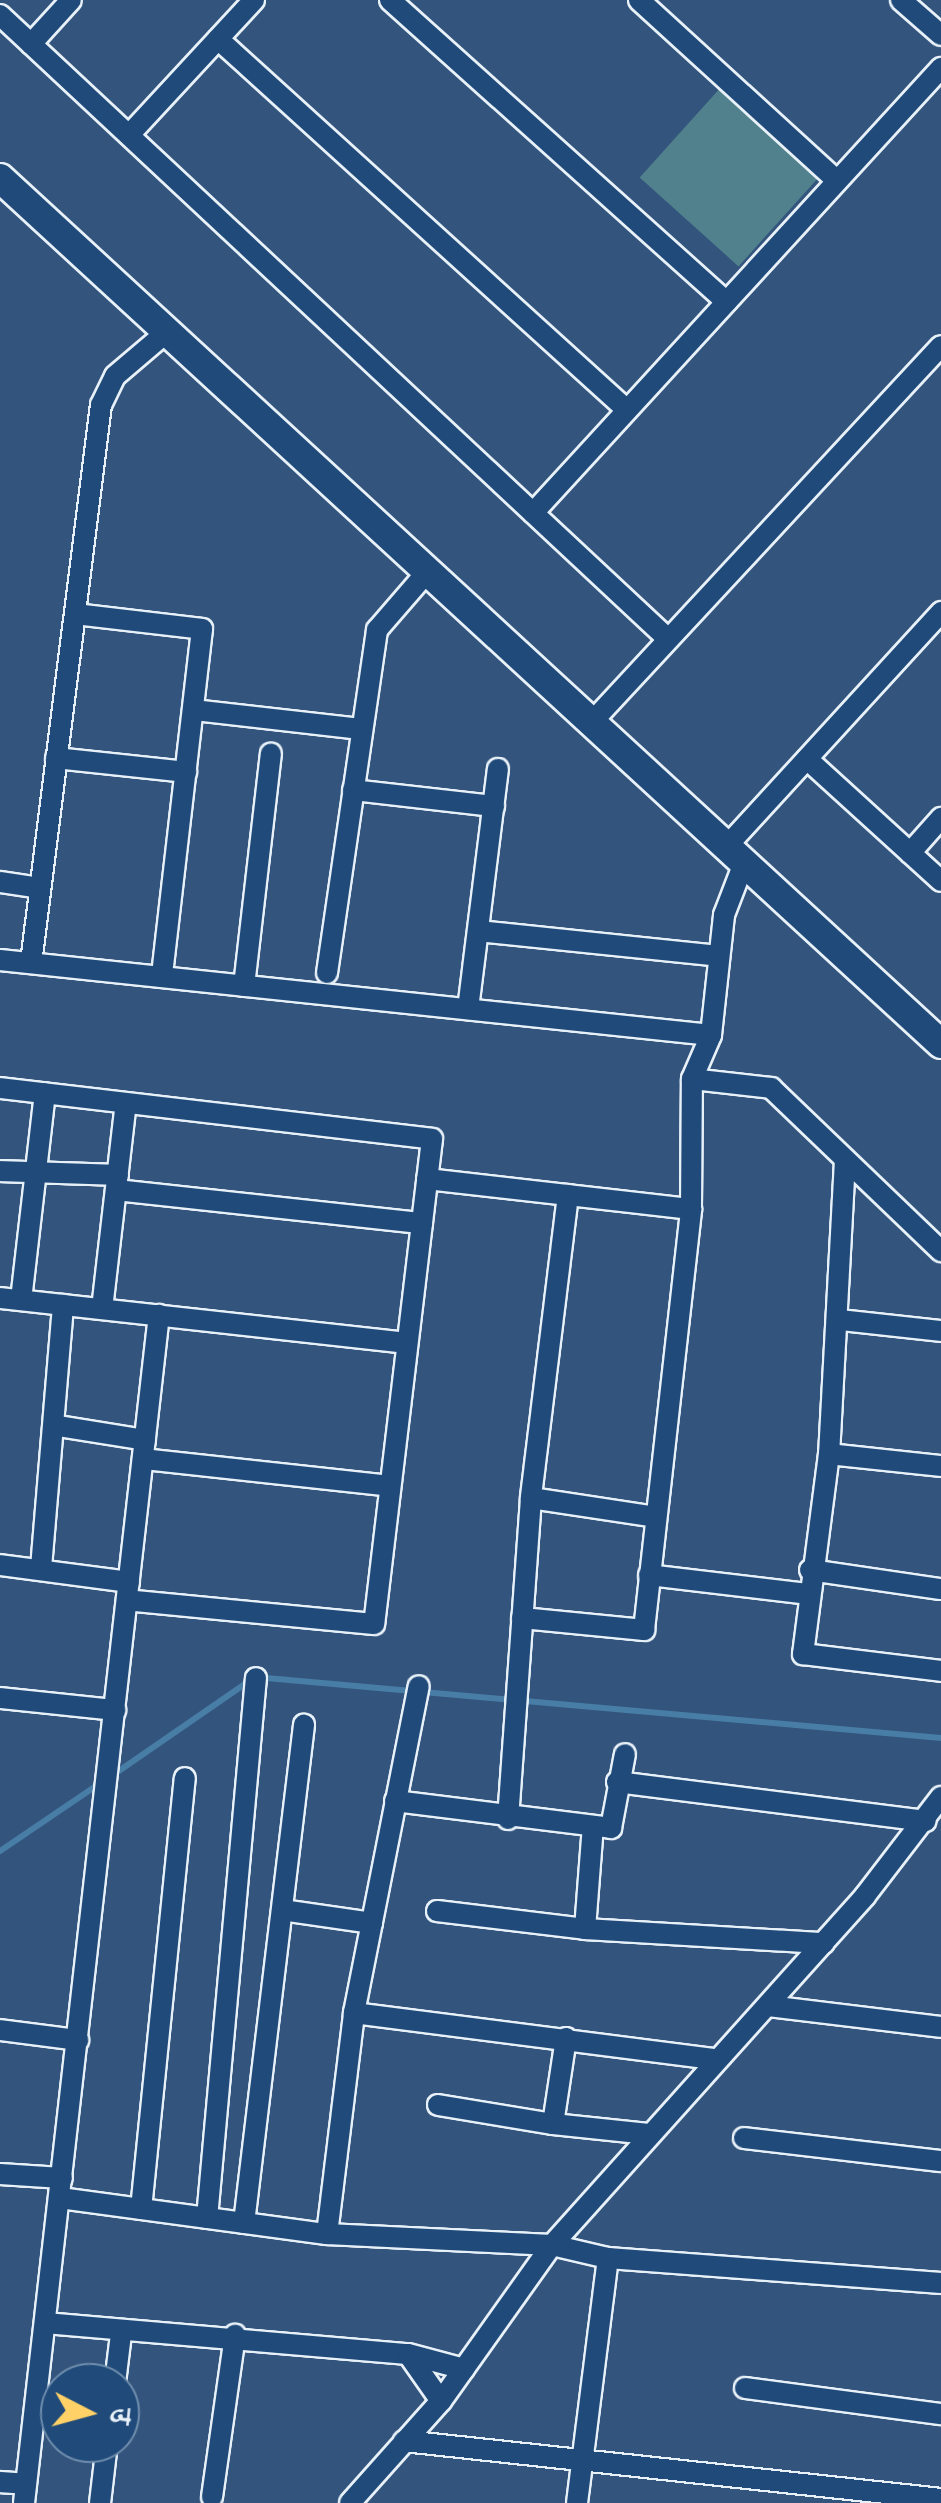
<!DOCTYPE html>
<html>
<head>
<meta charset="utf-8">
<style>
	body { margin:0 }
	#map { position:relative; width:941px; height:2503px; overflow:hidden; background:#33547d; font-family:Dekko,"Playpen Sans Deva",sans-serif }
	div>[style] { position:absolute }
	.green>* { inset:0; background:#51818c; transform-origin:0 0 }
	.stream>* { height:6px; margin:-3px; padding:0 3px; transform-origin:3px; border-radius:3px; background:#487da5 }
	.roads { filter:drop-shadow(2px 0 #e8f1f8) drop-shadow(-2px 0 #e8f1f8) drop-shadow(0 2px #e8f1f8) drop-shadow(0 -2px #e8f1f8) }
	.street>* { height:20px; margin:-10px; padding:0 10px; transform-origin:10px; border-radius:10px; background:#1f4a7a }
	.secondary>* { height:28px; margin:-14px; padding:0 14px; transform-origin:14px; border-radius:14px; background:#1f4a7a }
	span { translate:-50% -50%; white-space:nowrap; text-align:center; line-height:1.15; -webkit-text-stroke:10px #1f4a7a; paint-order:stroke }
	.north { position:absolute; left:40px; top:2363px; width:100px; height:100px; box-sizing:border-box; background:#1f4a7a; border:2px solid #6f8dac; border-radius:50%; rotate:96deg; font-size:28px; font-weight:700; line-height:40px; text-align:center; color:#e8f1f8 }
	.north::after { content:''; display:block; margin:auto; width:35px; height:45px; background:#ffd166; clip-path:polygon(50% 0,100% 100%,50% 72%,0 100%) }
</style>
</head>
<body>
<div id="map">
	<div class="green">
		<div style="left:722px;top:86px;width:133px;height:123px;rotate:42deg"></div>
	</div>
	<div class="stream">
		<div style="left:113px;top:1775px;width:173px;rotate:-34.6deg"></div>
		<div style="left:255px;top:1677px;width:689px;rotate:5.08deg"></div>
		<div style="left:0;top:1851px;width:123px;rotate:-34.1deg"></div>
	</div>
	<div class="roads">
		<div class="street">
			<div style="left:390px;top:0;width:452px;rotate:41.9deg"></div>
			<div style="left:639px;top:0;width:268px;rotate:42.4deg"></div>
			<div style="left:901px;top:0;width:53px;rotate:41.2deg"></div>
			<div style="left:0;top:15px;width:914px;rotate:43.05deg"></div>
			<div style="left:218px;top:39px;width:552px;rotate:42.21deg"></div>
			<div style="left:31px;top:44px;width:59px;rotate:-47.7deg"></div>
			<div style="left:129px;top:135px;width:184px;rotate:-47.2deg"></div>
			<div style="left:533px;top:513px;width:604px;rotate:-47.48deg"></div>
			<div style="left:75px;top:614px;width:128px;rotate:6.7deg"></div>
			<div style="left:202px;top:629px;width:350px;rotate:96.6deg"></div>
			<div style="left:194px;top:710px;width:169px;rotate:6.5deg"></div>
			<div style="left:591px;top:723px;width:514px;rotate:-47.13deg"></div>
			<div style="left:56px;top:758px;width:131px;rotate:6.1deg"></div>
			<div style="left:807px;top:759px;width:181px;rotate:42.3deg"></div>
			<div style="left:353px;top:790px;width:142px;rotate:6.5deg"></div>
			<div style="left:726px;top:847px;width:319px;rotate:-47.5deg"></div>
			<div style="left:910px;top:853px;width:47px;rotate:-48.5deg"></div>
			<div style="left:0;top:882px;width:40px;rotate:8.5deg"></div>
			<div style="left:478px;top:931px;width:242px;rotate:5.9deg"></div>
			<div style="left:0;top:960px;width:715px;rotate:6.02deg"></div>
			<div style="left:31px;top:963px;width:562px;rotate:-82.85deg"></div>
			<div style="left:101px;top:405px;width:32px;rotate:-64deg"></div>
			<div style="left:115px;top:376px;width:70px;rotate:-40.3deg"></div>
			<div style="left:327px;top:973px;width:347px;rotate:-81.7deg"></div>
			<div style="left:377px;top:630px;width:77px;rotate:-49.2deg"></div>
			<div style="left:244px;top:986px;width:234px;rotate:-83.4deg"></div>
			<div style="left:468px;top:1009px;width:242px;rotate:-82.9deg"></div>
			<div style="left:692px;top:1079px;width:80px;rotate:6.5deg"></div>
			<div style="left:771px;top:1088px;width:236px;rotate:43.8deg"></div>
			<div style="left:0;top:1088px;width:435px;rotate:6.7deg"></div>
			<div style="left:432px;top:1139px;width:488px;rotate:96.8deg"></div>
			<div style="left:374px;top:1624px;width:248px;rotate:-174.5deg"></div>
			<div style="left:845px;top:1160px;width:294px;rotate:93.1deg"></div>
			<div style="left:829px;top:1454px;width:202px;rotate:97.4deg"></div>
			<div style="left:803px;top:1654px;width:139px;rotate:7deg"></div>
			<div style="left:0;top:1171px;width:118px;rotate:1.9deg"></div>
			<div style="left:427px;top:1179px;width:266px;rotate:6.5deg"></div>
			<div style="left:116px;top:1190px;width:308px;rotate:6.2deg"></div>
			<div style="left:568px;top:1195px;width:305px;rotate:97deg"></div>
			<div style="left:531px;top:1498px;width:126px;rotate:8.6deg"></div>
			<div style="left:0;top:1298px;width:409px;rotate:6.3deg"></div>
			<div style="left:21px;top:1300px;width:208px;rotate:-83.4deg"></div>
			<div style="left:102px;top:1309px;width:207px;rotate:-83.4deg"></div>
			<div style="left:840px;top:1320px;width:102px;rotate:6.2deg"></div>
			<div style="left:58px;top:1426px;width:88px;rotate:9.1deg"></div>
			<div style="left:829px;top:1454px;width:113px;rotate:6.1deg"></div>
			<div style="left:143px;top:1459px;width:248px;rotate:6.2deg"></div>
			<div style="left:0;top:1565px;width:130px;rotate:7.5deg"></div>
			<div style="left:41px;top:1568px;width:264px;rotate:-85.2deg"></div>
			<div style="left:810px;top:1570px;width:132px;rotate:8.3deg"></div>
			<div style="left:649px;top:1575px;width:160px;rotate:6.8deg"></div>
			<div style="left:522px;top:1618px;width:123px;rotate:5.6deg"></div>
			<div style="left:644px;top:1630px;width:424px;rotate:-83.6deg"></div>
			<div style="left:691px;top:1209px;width:130px;rotate:-89.6deg"></div>
			<div style="left:692px;top:1079px;width:48px;rotate:-66.6deg"></div>
			<div style="left:711px;top:1035px;width:121px;rotate:-83.8deg"></div>
			<div style="left:724px;top:915px;width:56px;rotate:-69deg"></div>
			<div style="left:0;top:1698px;width:116px;rotate:6deg"></div>
			<div style="left:617px;top:1782px;width:311px;rotate:7.2deg"></div>
			<div style="left:395px;top:1801px;width:218px;rotate:7.1deg"></div>
			<div style="left:611px;top:1828px;width:75px;rotate:-79.3deg"></div>
			<div style="left:508px;top:1819px;width:322px;rotate:-85.9deg"></div>
			<div style="left:282px;top:1910px;width:91px;rotate:8.2deg"></div>
			<div style="left:437px;top:1911px;width:149px;rotate:6.9deg"></div>
			<div style="left:585px;top:1929px;width:239px;rotate:3.4deg"></div>
			<div style="left:585px;top:1929px;width:103px;rotate:-85.6deg"></div>
			<div style="left:768px;top:2006px;width:174px;rotate:6.9deg"></div>
			<div style="left:354px;top:2013px;width:362px;rotate:7.3deg"></div>
			<div style="left:0;top:2030px;width:79px;rotate:7.3deg"></div>
			<div style="left:438px;top:2105px;width:117px;rotate:9.4deg"></div>
			<div style="left:553px;top:2124px;width:87px;rotate:-81.4deg"></div>
			<div style="left:553px;top:2124px;width:96px;rotate:6deg"></div>
			<div style="left:744px;top:2138px;width:198px;rotate:6.7deg"></div>
			<div style="left:0;top:2174px;width:62px;rotate:3.7deg"></div>
			<div style="left:60px;top:2198px;width:269px;rotate:7.7deg"></div>
			<div style="left:327px;top:2234px;width:225px;rotate:2.8deg"></div>
			<div style="left:552px;top:2245px;width:57px;rotate:13.1deg"></div>
			<div style="left:608px;top:2258px;width:334px;rotate:4.3deg"></div>
			<div style="left:141px;top:2209px;width:433px;rotate:-84.2deg"></div>
			<div style="left:207px;top:2218px;width:542px;rotate:-84.82deg"></div>
			<div style="left:244px;top:2223px;width:502px;rotate:-83.13deg"></div>
			<div style="left:327px;top:2234px;width:223px;rotate:-83deg"></div>
			<div style="left:354px;top:2013px;width:333px;rotate:-78.8deg"></div>
			<div style="left:45px;top:2323px;width:364px;rotate:4.9deg"></div>
			<div style="left:408px;top:2354px;width:57px;rotate:54.9deg"></div>
			<div style="left:408px;top:2354px;width:58px;rotate:15deg"></div>
			<div style="left:115px;top:2383px;width:49px;rotate:-83deg"></div>
			<div style="left:745px;top:2388px;width:198px;rotate:7.6deg"></div>
			<div style="left:404px;top:2441px;width:540px;rotate:6.16deg"></div>
			<div style="left:0;top:2482px;width:26px;rotate:4deg"></div>
			<div style="left:212px;top:2497px;width:164px;rotate:-81.9deg"></div>
			<div style="left:24px;top:2503px;width:1196px;rotate:-83.52deg"></div>
			<div style="left:100px;top:2503px;width:60px;rotate:-83.3deg"></div>
			<div style="left:350px;top:2503px;width:137px;rotate:-48.3deg"></div>
			<div style="left:441px;top:2401px;width:191px;rotate:-54.6deg"></div>
			<div style="left:552px;top:2245px;width:469px;rotate:-48.1deg"></div>
			<div style="left:865px;top:1896px;width:125px;rotate:-52.5deg"></div>
			<div style="left:577px;top:2503px;width:247px;rotate:-82.8deg"></div>
		</div>
		<div class="secondary">
			<div style="left:0;top:178px;width:1279px;rotate:42.62deg"></div>
		</div>
	</div>
	<div class="north">उ</div>
</div>
</body>
</html>
